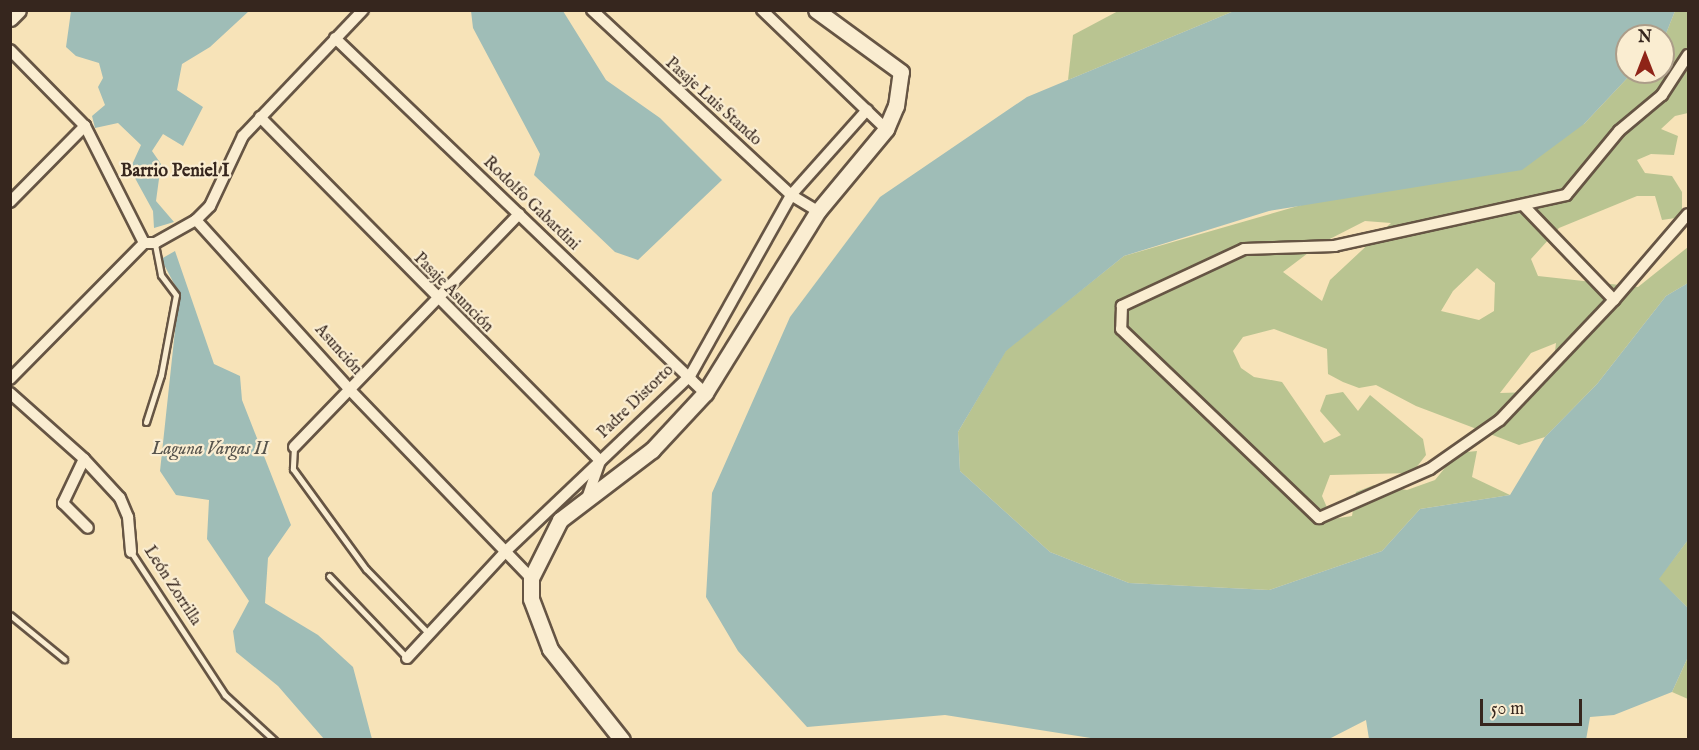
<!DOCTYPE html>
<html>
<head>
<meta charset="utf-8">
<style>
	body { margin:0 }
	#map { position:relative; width:1699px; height:750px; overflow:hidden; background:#f7e3b8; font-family:"IM FELL English",serif }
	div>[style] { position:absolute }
	.green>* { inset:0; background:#b9c491 }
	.water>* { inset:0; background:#9fbdb7 }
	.roads { filter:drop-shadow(2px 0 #654) drop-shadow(-2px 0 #654) drop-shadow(0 2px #654) drop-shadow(0 -2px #654) }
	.lane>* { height:5px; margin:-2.5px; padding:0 2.5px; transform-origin:2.5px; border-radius:2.5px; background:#faedd1 }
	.street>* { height:10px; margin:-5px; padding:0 5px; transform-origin:5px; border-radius:5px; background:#faedd1 }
	.secondary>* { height:15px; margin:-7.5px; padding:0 7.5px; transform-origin:7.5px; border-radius:7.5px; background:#faedd1 }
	span { translate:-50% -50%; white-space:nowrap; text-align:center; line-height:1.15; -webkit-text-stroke:4.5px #faedd1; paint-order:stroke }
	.street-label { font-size:16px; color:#36261e }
	.neighbourhood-label { font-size:18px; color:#36261e; font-weight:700 }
	.water-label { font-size:18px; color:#56534c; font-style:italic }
	.frame { position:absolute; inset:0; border:12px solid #36261e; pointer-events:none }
	.north { position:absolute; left:1615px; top:24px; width:60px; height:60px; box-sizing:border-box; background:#faedd1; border:2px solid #ac9d89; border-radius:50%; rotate:0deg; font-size:16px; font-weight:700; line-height:24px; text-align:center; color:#36261e }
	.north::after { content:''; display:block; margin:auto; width:21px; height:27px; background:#8f2418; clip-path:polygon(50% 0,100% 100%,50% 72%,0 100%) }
	.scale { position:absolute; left:1480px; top:699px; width:102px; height:27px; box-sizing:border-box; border:3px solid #36261e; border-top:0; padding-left:8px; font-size:18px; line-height:21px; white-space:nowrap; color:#36261e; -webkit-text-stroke:4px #faedd1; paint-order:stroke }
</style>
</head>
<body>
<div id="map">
	<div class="green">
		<div style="clip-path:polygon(1120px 10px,1234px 10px,1234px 11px,1068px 80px,1073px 35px)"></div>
		<div style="clip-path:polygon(evenodd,1675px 11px,1688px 11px,1688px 113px,1675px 116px,1661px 129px,1678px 136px,1674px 155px,1651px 154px,1637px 160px,1645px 173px,1672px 176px,1682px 192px,1682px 217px,1662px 220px,1655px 196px,1637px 196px,1559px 228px,1531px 259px,1538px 276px,1638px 287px,1688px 247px,1688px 283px,1666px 296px,1597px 384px,1545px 437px,1519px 445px,1416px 406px,1376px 385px,1359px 388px,1343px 382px,1328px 374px,1327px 349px,1274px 329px,1243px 337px,1233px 351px,1241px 368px,1254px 377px,1282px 382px,1324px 443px,1341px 435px,1320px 411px,1326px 395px,1343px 392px,1358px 411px,1370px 395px,1423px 439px,1426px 455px,1412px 473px,1330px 475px,1322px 496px,1332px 519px,1352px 516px,1356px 492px,1374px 485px,1407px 490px,1435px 480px,1457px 453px,1477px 451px,1472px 477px,1510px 495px,1420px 509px,1382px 551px,1269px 590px,1129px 583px,1050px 552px,960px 471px,958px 432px,1006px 350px,1124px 256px,1584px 124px,1633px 72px,1663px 72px,1663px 41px,1675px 11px,1365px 221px,1391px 223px,1330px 280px,1322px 301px,1283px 272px,1320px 244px,1365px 221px,1675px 11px,1477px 268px,1495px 283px,1494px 311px,1479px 320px,1441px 311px,1453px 291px,1477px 268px,1675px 11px,1556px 343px,1553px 368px,1531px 392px,1500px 393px,1531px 353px,1556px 343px)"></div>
		<div style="clip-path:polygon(1688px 540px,1688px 608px,1658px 579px)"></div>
		<div style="clip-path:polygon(1688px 657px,1688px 699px,1672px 692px)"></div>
	</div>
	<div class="water">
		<div style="clip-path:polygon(71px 11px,249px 11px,210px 47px,182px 64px,177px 90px,203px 107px,183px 146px,163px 134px,152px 151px,161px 164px,156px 201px,174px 222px,154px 228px,153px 211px,130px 169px,141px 145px,118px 123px,95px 128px,92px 116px,105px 105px,98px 87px,103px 78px,99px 63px,76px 56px,66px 47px)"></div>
		<div style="clip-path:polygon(471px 11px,563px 11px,606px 80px,660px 118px,722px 180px,638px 260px,615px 252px,534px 175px,540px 154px,473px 28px)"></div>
		<div style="clip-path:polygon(1234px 11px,1675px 11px,1663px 41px,1663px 36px,1627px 36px,1627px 72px,1633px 72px,1584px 124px,1522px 170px,1269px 211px,1124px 256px,1006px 351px,958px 432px,960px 471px,1050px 552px,1129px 583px,1269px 590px,1382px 551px,1420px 509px,1510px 495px,1545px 437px,1597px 384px,1666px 296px,1688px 283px,1688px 540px,1659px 579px,1688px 608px,1688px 657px,1672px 692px,1614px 715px,1590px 717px,1586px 740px,1369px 739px,1366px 720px,1327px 740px,1097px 739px,945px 715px,807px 727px,738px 651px,706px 597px,712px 493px,790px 317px,880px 197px,1027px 97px)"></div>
		<div style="clip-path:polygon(175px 251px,214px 364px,240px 376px,242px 400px,291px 525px,268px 558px,265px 603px,318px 635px,353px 667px,372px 739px,324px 739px,278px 686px,236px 652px,233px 631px,249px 601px,207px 539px,209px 500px,176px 495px,160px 471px,179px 293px,161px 259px)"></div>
	</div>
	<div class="roads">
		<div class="lane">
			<div style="left:146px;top:422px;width:49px;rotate:-72.3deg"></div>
			<div style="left:161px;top:375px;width:81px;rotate:-79.4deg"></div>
			<div style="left:176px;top:295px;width:25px;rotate:-127deg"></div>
			<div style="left:161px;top:275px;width:33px;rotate:-101deg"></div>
			<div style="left:294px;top:447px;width:22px;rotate:93deg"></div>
			<div style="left:293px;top:469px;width:124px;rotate:53.9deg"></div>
			<div style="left:366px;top:569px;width:91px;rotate:45.9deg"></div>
			<div style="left:131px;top:552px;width:171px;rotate:56.7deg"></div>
			<div style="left:225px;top:695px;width:67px;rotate:42.6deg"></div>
			<div style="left:329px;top:576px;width:113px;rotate:46.4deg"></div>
			<div style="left:10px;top:615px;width:70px;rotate:39.2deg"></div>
		</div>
		<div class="street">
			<div style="left:592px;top:10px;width:272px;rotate:42.9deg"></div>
			<div style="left:791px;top:195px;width:31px;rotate:31deg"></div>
			<div style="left:762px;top:10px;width:172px;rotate:43.8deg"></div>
			<div style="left:335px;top:38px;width:513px;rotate:43.81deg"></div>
			<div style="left:10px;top:50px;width:107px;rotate:45.4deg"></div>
			<div style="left:85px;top:126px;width:131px;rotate:63.2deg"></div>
			<div style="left:1688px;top:55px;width:48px;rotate:123deg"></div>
			<div style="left:1662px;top:95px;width:56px;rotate:140.1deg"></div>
			<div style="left:1619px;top:131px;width:83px;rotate:129.6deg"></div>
			<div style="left:1566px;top:195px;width:237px;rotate:167.6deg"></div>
			<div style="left:1335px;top:246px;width:91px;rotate:178.1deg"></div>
			<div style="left:1244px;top:249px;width:135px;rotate:155deg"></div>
			<div style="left:1122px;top:306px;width:23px;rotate:92deg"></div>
			<div style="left:1121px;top:329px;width:274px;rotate:43.7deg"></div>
			<div style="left:1319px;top:518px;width:121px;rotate:-23.8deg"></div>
			<div style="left:1430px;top:469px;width:85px;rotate:-35deg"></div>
			<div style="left:1500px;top:420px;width:166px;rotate:-46.5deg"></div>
			<div style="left:1614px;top:300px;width:113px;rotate:-49.3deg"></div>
			<div style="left:260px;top:117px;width:484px;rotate:45.3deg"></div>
			<div style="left:600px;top:461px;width:37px;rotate:109deg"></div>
			<div style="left:10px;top:202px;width:107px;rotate:-45.4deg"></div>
			<div style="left:1524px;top:206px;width:130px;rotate:46.2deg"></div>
			<div style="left:196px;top:220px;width:229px;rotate:47.8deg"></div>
			<div style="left:350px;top:390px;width:261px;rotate:46.1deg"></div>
			<div style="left:144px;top:243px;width:11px"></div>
			<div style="left:155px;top:243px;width:47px;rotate:-29.3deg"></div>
			<div style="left:196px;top:220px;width:20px;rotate:-45deg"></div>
			<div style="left:210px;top:206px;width:77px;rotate:-64.8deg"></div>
			<div style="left:243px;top:136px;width:174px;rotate:-46.4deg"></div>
			<div style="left:10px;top:379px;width:191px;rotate:-45.4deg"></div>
			<div style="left:10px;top:393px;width:99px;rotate:41.7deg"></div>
			<div style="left:84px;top:459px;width:53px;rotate:47.3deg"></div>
			<div style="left:120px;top:498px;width:21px;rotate:67deg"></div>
			<div style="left:128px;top:517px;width:35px;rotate:85deg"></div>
			<div style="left:294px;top:447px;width:324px;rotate:-46deg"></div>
			<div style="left:84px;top:459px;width:49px;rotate:115.5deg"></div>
			<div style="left:63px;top:503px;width:35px;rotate:45deg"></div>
			<div style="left:407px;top:658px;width:147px;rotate:-47.2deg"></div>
			<div style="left:507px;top:550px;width:253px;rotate:-43.6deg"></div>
			<div style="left:690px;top:376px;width:207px;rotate:-60.8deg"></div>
			<div style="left:791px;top:195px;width:114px;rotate:-48.2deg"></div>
		</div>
		<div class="secondary">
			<div style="left:10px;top:18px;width:11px;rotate:-45deg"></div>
			<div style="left:622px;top:740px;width:116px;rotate:-128.4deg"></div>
			<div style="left:550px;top:649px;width:53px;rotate:-110.8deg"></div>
			<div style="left:531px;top:599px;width:21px;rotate:-90deg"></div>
			<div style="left:531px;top:578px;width:65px;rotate:-63.4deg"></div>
			<div style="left:560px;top:520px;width:116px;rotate:-37.3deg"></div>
			<div style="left:652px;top:450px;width:78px;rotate:-47.1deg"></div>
			<div style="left:705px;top:393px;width:214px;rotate:-58.2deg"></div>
			<div style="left:818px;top:211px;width:107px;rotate:-50.3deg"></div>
			<div style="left:886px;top:129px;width:25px;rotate:-67deg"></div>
			<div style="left:896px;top:106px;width:34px;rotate:-82deg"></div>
			<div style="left:901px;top:72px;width:105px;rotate:-143.9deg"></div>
		</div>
	</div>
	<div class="street-label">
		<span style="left:713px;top:102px;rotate:42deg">Pasaje Luis Stando</span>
		<span style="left:531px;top:204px;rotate:44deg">Rodolfo Gabardini</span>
		<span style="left:453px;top:293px;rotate:45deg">Pasaje Asunción</span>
		<span style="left:338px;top:350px;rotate:48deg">Asunción</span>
		<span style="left:636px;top:402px;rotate:-44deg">Padre Distorto</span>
		<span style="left:172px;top:586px;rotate:57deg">León Zorrilla</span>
	</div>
	<div class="neighbourhood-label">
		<span style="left:175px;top:172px">Barrio Peniel I</span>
	</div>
	<div class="water-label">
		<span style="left:210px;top:450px">Laguna Vargas II</span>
	</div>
	<div class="frame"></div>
	<div class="north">N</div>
	<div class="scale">50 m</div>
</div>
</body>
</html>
